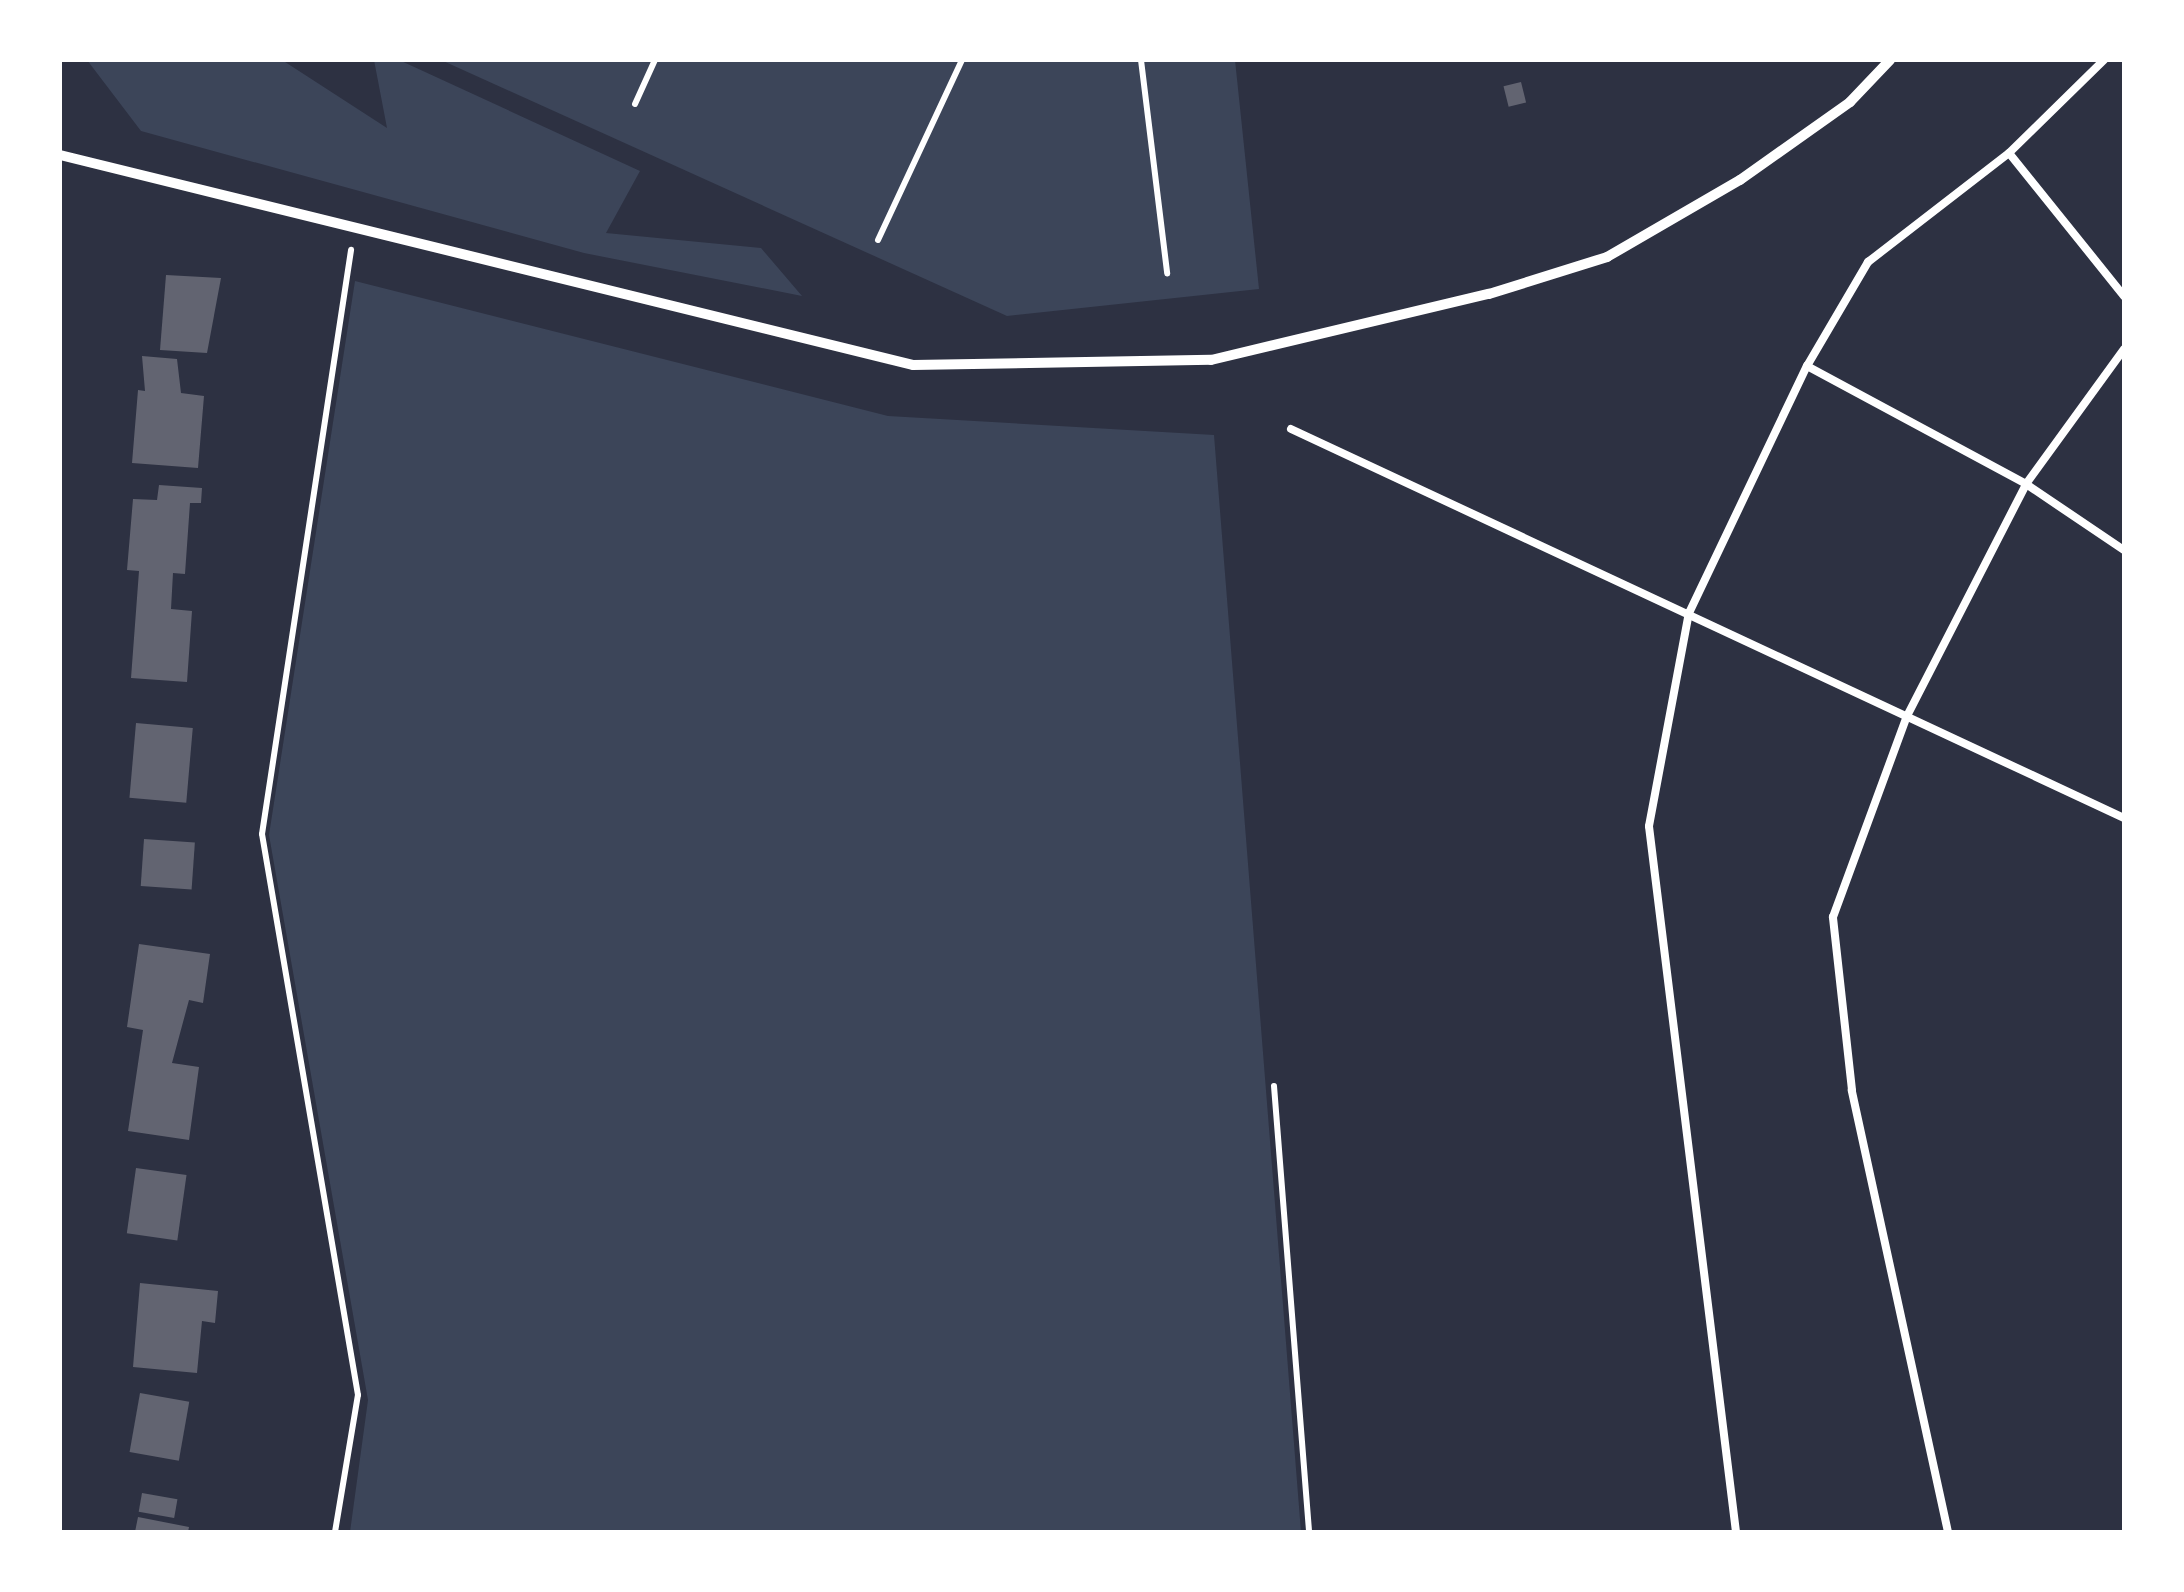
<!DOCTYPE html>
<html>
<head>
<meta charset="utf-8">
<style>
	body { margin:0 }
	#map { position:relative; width:2184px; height:1592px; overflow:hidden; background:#2d3142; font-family:"Golos Text",sans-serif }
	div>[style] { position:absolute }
	.green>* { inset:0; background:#3c4559 }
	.building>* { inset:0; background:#626471; transform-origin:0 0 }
	.path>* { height:6px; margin:-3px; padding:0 3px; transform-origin:3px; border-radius:3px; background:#fff }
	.service>* { height:8px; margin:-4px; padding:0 4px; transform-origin:4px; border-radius:4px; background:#fff }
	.minor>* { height:10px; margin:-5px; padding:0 5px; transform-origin:5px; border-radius:5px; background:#fff }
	span { translate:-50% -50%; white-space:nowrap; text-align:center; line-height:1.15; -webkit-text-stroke:10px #fff; paint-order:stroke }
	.frame { position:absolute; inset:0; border:62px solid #fff; pointer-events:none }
</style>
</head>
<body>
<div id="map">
	<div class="green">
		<div style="clip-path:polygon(87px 60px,282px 60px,387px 128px,374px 60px,399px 60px,640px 171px,606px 233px,761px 248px,802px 296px,584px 253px,141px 131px)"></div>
		<div style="clip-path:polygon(441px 60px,1235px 60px,1259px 289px,1007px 316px)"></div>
		<div style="clip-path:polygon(355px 281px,888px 416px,1214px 435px,1301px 1532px,350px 1532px,368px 1400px,269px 835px)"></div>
	</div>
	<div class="building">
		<div style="left:1521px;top:82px;width:21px;height:18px;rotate:76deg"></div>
		<div style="clip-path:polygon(166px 275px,221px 278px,207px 353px,160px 350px)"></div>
		<div style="clip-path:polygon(142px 356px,177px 359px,181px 393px,204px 396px,198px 468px,132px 463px,138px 390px,145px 391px)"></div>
		<div style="clip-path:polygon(159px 485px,202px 488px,201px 503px,190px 503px,185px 574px,173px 573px,171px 609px,192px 611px,187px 682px,131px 678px,139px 571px,127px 570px,133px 499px,157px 500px)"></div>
		<div style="left:136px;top:723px;width:57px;height:75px;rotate:5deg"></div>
		<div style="left:144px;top:839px;width:51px;height:47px;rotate:4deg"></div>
		<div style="clip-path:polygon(139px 944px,210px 954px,203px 1003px,189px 1000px,172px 1063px,199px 1067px,189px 1140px,128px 1131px,143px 1030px,127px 1027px)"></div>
		<div style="left:136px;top:1168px;width:51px;height:66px;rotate:8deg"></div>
		<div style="clip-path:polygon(140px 1283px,218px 1291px,215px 1323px,202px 1321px,197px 1373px,133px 1367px)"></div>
		<div style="left:140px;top:1393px;width:50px;height:60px;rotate:10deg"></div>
		<div style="left:142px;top:1493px;width:36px;height:19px;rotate:10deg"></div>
		<div style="clip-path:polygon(138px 1517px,189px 1527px,188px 1532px,135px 1532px)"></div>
	</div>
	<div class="path">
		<div style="left:1141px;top:60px;width:215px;rotate:83deg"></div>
		<div style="left:635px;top:104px;width:48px;rotate:-65.6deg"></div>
		<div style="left:878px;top:240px;width:199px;rotate:-65deg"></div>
		<div style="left:1274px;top:1086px;width:447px;rotate:85.5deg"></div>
		<div style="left:335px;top:1532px;width:139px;rotate:-80.5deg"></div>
		<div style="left:358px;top:1395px;width:569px;rotate:-99.71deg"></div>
		<div style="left:262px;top:834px;width:591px;rotate:-81.33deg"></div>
	</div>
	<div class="service">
		<div style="left:2009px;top:153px;width:184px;rotate:51.2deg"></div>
		<div style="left:1807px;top:366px;width:249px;rotate:28.3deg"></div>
		<div style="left:2026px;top:484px;width:118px;rotate:34deg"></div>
		<div style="left:1291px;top:429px;width:919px;rotate:25.03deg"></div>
		<div style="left:1736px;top:1532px;width:711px;rotate:-97.03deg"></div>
		<div style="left:1649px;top:826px;width:217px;rotate:-79.4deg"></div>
		<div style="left:1689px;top:613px;width:274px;rotate:-64.5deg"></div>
		<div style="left:1807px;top:366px;width:121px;rotate:-59.6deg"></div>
		<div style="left:1868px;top:262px;width:178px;rotate:-37.7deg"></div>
		<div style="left:2009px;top:153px;width:133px;rotate:-44.4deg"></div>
		<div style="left:1948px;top:1532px;width:452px;rotate:-102.3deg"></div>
		<div style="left:1852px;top:1090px;width:174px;rotate:-96.3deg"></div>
		<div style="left:1833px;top:917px;width:214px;rotate:-69.8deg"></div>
		<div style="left:1907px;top:716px;width:261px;rotate:-62.8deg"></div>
		<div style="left:2026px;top:484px;width:167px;rotate:-54deg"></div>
	</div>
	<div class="minor">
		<div style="left:60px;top:155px;width:878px;rotate:13.83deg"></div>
		<div style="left:913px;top:365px;width:298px;rotate:-1deg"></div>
		<div style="left:1211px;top:360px;width:286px;rotate:-13.4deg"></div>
		<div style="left:1489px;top:294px;width:124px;rotate:-17.4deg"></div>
		<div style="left:1607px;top:257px;width:154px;rotate:-30.1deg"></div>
		<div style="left:1740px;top:180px;width:135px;rotate:-35.3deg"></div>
		<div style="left:1850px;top:102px;width:58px;rotate:-46.4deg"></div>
	</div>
	<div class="frame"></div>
</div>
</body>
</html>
